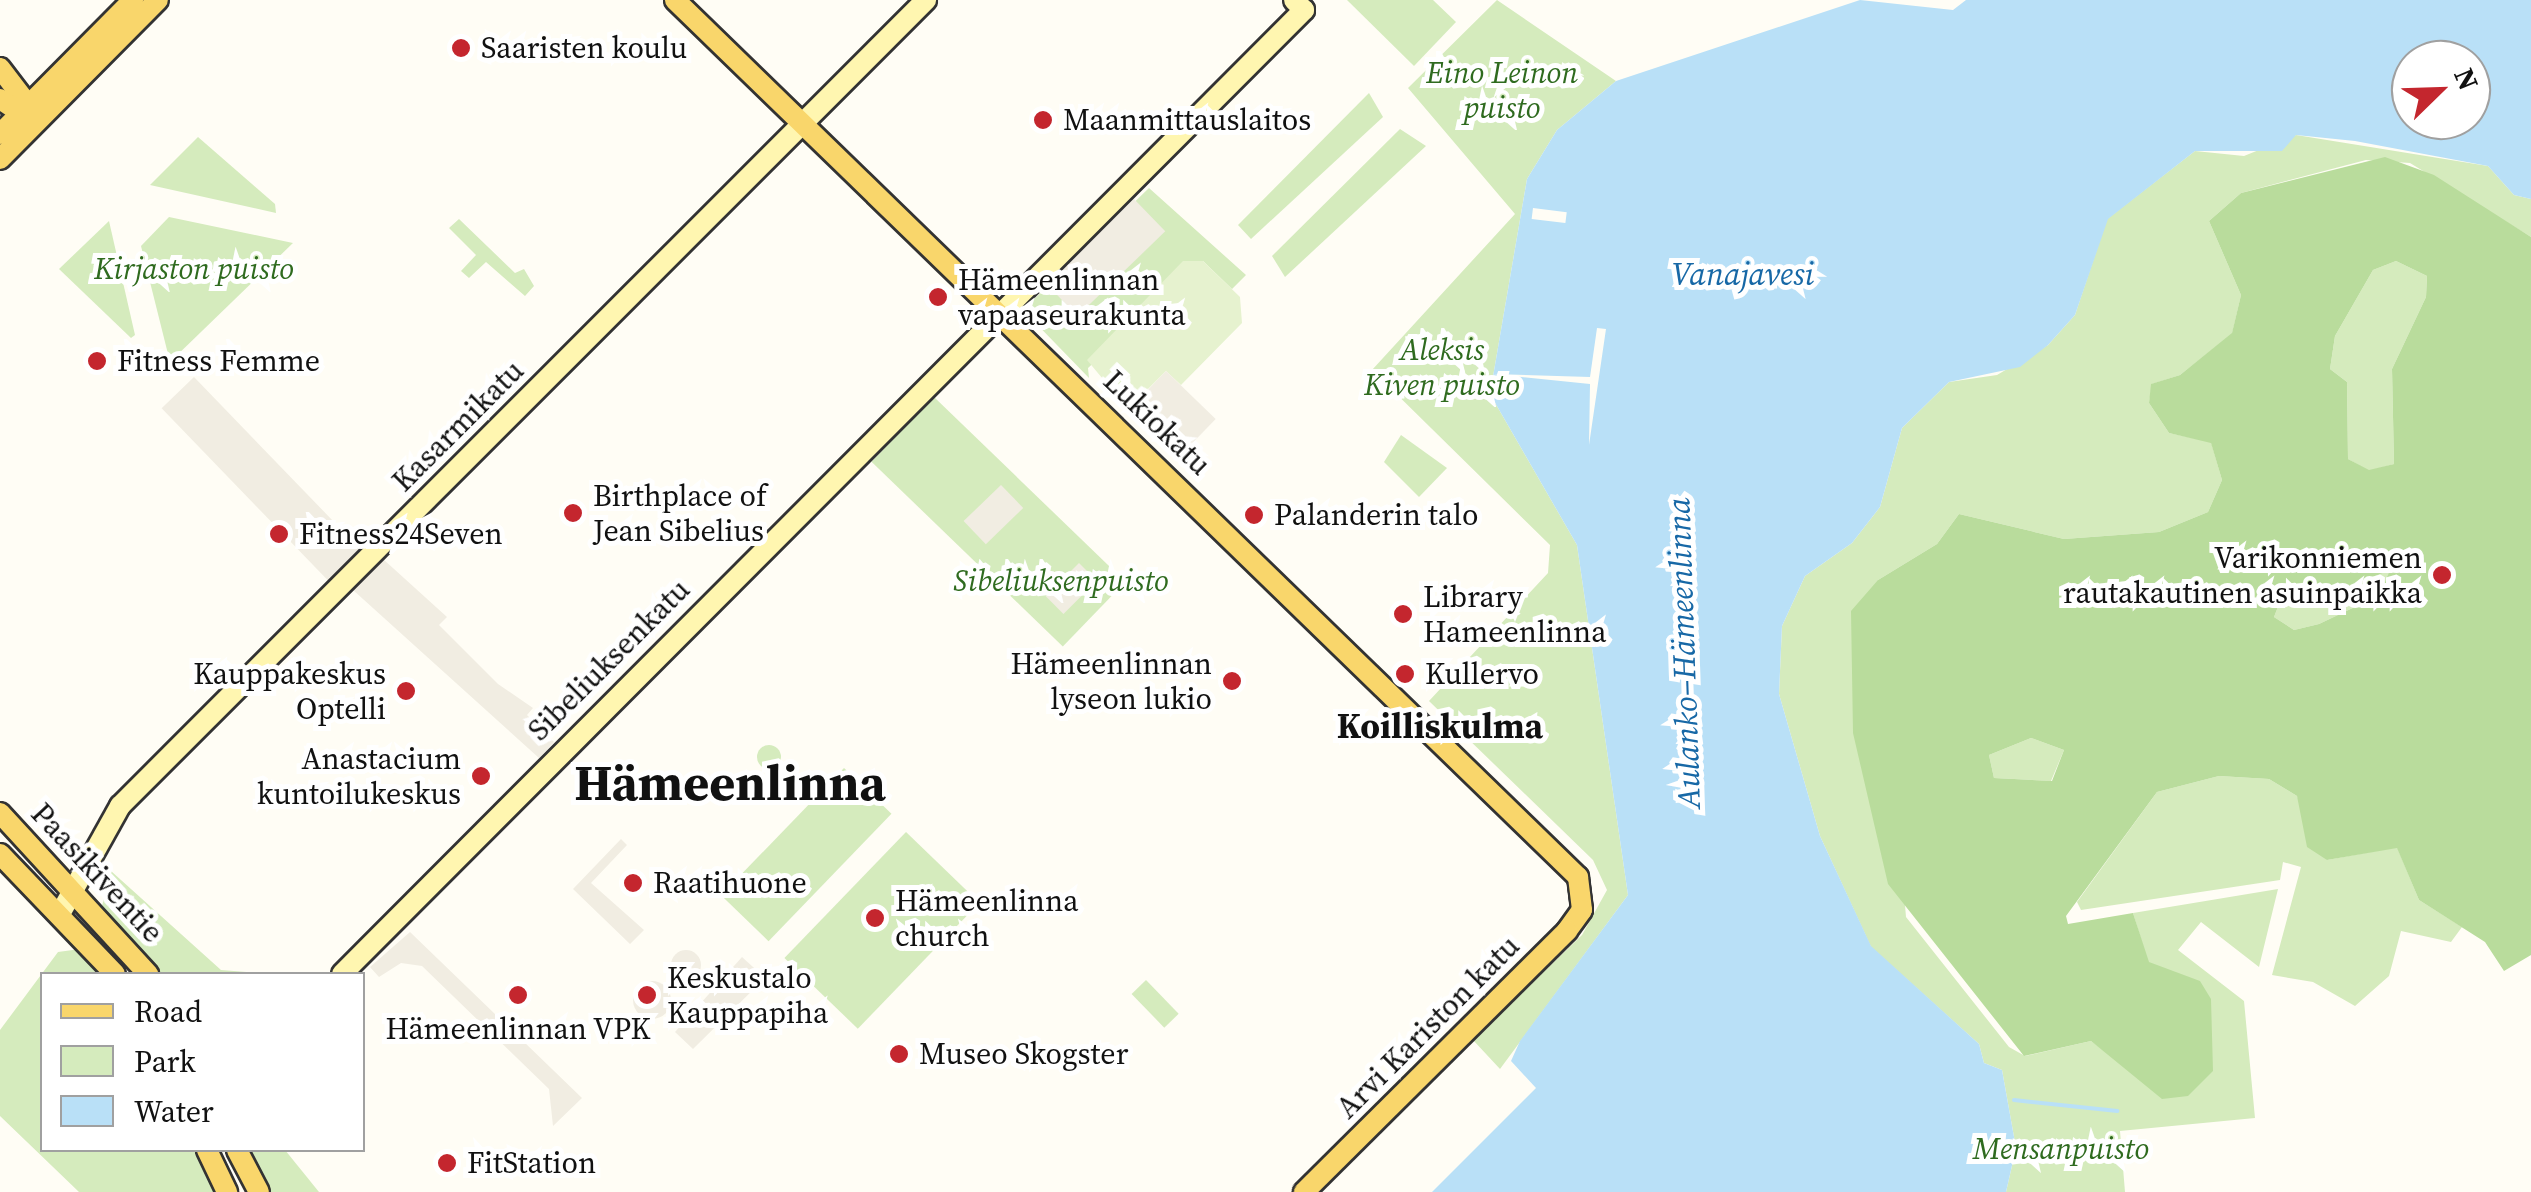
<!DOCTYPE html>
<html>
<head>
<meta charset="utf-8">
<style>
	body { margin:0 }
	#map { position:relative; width:2531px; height:1192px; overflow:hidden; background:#fffdf5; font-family:"Source Serif 4",serif }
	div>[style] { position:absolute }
	.green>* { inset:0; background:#d5ebbd; transform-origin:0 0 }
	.round { border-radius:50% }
	.forest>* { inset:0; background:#b9dc9c }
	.pitch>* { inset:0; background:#e6f2cf }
	.plaza>* { inset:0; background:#f1ede2; transform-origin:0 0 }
	.water>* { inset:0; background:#b9e0f7 }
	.pier>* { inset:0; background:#fffdf5; transform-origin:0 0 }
	.stream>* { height:4px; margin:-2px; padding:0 2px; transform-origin:2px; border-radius:2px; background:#b9e0f7 }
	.roads { filter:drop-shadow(2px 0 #333) drop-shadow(-2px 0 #333) drop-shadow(0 2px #333) drop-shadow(0 -2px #333) }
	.secondary>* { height:20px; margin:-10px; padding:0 10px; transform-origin:10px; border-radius:10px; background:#fff6b0 }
	.primary>* { height:20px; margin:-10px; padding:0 10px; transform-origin:10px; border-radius:10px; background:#f9d66b }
	.dots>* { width:28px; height:28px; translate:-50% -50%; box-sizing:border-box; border:5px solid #fff; border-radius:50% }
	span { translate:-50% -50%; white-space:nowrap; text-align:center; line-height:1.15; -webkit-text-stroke:10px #fff; paint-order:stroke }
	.poi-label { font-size:30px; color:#111 }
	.left { translate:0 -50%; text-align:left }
	.right { translate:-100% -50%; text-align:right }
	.park-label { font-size:30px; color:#2f6b1f; font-style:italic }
	.street-label { font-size:30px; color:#111 }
	.water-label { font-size:32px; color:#1768a6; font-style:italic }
	.quarter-label { font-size:35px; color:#111; font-weight:700 }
	.town-label { font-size:50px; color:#111; font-weight:700 }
	.legend { position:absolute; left:40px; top:972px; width:325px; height:180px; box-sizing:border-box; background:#fff; border:2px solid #a0a0a0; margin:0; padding:12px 18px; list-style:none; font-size:30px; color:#111 }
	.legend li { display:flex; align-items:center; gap:20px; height:50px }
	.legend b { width:50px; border:2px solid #a0a0a0 }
	.north { position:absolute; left:2391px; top:40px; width:100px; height:100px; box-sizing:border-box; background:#fff; border:2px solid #a0a0a0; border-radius:50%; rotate:67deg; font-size:28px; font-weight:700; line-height:40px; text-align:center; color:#111 }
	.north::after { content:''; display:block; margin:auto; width:35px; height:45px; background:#c4262e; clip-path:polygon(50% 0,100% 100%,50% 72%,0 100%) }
</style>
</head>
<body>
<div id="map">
	<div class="green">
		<div style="clip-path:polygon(1347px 0,1433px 0,1456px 22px,1414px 66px)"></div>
		<div style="clip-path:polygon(1497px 0,1616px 81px,1557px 130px,1527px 179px,1490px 394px,1577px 545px,1628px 895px,1500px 1069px,1473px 1040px,1582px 935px,1607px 890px,1593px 860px,1429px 701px,1548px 573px,1550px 545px,1372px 370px,1515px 214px,1408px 88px)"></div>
		<div style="clip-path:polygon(1369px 93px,1383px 117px,1251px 239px,1238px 225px)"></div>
		<div style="clip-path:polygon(1400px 129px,1426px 146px,1285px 277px,1272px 256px)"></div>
		<div style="clip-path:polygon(2296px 135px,2488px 166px,2514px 195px,2531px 199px,2531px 237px,2410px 163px,2366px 160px,2241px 193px,2209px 221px,2241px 295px,2232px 334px,2180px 375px,2152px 384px,2149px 403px,2169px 433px,2211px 442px,2222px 480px,2208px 512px,2159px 532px,2064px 539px,1959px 514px,1937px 544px,1878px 580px,1906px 917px,2009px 1047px,2025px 1056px,2091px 1041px,2110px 1055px,2164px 973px,2148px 962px,2133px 913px,2278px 889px,2259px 967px,2201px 922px,2178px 950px,2244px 1001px,2255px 1118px,2120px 1131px,2125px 1192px,2006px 1192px,2016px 1148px,2002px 1070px,1984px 1063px,1979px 1044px,1871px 947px,1820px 836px,1779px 694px,1782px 626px,1805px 576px,1852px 543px,1880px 507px,1902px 428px,1949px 382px,1997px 375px,2048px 345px,2075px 315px,2107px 219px,2195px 151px,2244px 156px)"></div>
		<div style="clip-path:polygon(198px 137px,275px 204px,276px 213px,150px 185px)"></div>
		<div style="clip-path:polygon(1149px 188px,1246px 275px,1232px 289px,1203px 261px,1088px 368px,1089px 378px,1023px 310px)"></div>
		<div style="clip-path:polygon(169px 217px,293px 243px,170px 362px,141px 246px)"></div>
		<div style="clip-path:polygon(459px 219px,515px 273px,524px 269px,534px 286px,525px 296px,486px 262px,469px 278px,461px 271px,476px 255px,449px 228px)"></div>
		<div style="clip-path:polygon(109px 221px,135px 335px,131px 338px,59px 269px)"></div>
		<div style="clip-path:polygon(2396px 261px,2427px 276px,2426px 297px,2392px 369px,2394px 464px,2369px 471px,2348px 459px,2347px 382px,2330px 369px,2335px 336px,2373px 270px)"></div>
		<div style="left:934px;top:397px;width:266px;height:90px;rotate:44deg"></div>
		<div style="clip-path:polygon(1401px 435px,1447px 468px,1419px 497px,1384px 462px)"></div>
		<div style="clip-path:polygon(2384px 568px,2393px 577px,2380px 595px,2319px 624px,2294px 630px,2274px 617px,2285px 589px,2309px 595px)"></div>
		<div style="clip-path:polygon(2031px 738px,2064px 750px,2051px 781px,1994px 778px,1989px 755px)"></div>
		<div class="round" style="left:757px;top:745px;width:24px;height:24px"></div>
		<div style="left:844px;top:768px;width:66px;height:177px;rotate:44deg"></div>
		<div style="clip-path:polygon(2219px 776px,2269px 779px,2297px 796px,2327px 860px,2397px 847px,2419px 900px,2462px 927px,2451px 942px,2401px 931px,2389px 976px,2355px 1006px,2313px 982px,2272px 975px,2301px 867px,2283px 862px,2280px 880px,2081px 910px,2077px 902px,2157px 792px)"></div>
		<div style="left:906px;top:832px;width:102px;height:175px;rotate:44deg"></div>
		<div style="clip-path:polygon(111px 871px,221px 970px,271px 974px,161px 974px,102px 906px)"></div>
		<div style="clip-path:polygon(80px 949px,107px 974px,42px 974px,42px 1150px,197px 1150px,218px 1192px,79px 1192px,0 1116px,0 1030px,58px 952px)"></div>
		<div style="left:1146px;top:980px;width:47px;height:20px;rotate:46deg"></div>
		<div style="clip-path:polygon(248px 1150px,285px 1150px,319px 1192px,271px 1192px)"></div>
	</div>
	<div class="forest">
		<div style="clip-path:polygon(evenodd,2385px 157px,2434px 175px,2531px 237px,2531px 955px,2504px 971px,2485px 942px,2419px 900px,2397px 848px,2327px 860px,2307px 847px,2297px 796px,2269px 779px,2219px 776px,2157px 792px,2066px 916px,2068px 924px,2133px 913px,2149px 962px,2200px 981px,2211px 999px,2213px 1071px,2188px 1096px,2162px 1099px,2091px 1041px,2024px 1056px,1888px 884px,1853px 733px,1851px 611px,1878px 580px,1937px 544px,1959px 514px,2064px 539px,2159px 532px,2208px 512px,2222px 480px,2211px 443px,2169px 433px,2149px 403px,2151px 384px,2180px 375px,2232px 333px,2241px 295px,2209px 221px,2241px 193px,2385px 157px,2396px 261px,2427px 276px,2426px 297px,2392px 369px,2394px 464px,2369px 470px,2348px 459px,2347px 382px,2330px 369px,2335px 336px,2373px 270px,2396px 261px,2385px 157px,2390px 570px,2380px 595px,2319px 624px,2294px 630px,2274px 617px,2285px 589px,2327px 595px,2390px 570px,2385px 157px,2031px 738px,2064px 750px,2052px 781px,1994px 778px,1989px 755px,2031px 738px)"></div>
	</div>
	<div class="pitch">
		<div style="clip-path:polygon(1183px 261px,1203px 261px,1240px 297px,1242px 323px,1181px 385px,1166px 371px,1128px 409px,1087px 360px)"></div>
	</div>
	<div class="plaza">
		<div style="left:1134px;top:199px;width:45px;height:122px;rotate:46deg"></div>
		<div style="left:1166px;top:371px;width:69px;height:48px;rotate:44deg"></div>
		<div style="left:194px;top:377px;width:243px;height:45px;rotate:46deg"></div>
		<div style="left:1001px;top:485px;width:32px;height:52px;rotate:46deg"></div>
		<div style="clip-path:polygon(383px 559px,447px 617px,439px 625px,498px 684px,533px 708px,527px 715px,554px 742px,539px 758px,353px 590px)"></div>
		<div style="left:1079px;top:563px;width:25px;height:47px;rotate:45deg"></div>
		<div style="clip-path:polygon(621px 839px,627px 845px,591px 883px,644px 930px,630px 944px,573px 889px)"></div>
		<div style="clip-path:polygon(410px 932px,582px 1098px,553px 1126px,549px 1089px,422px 966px,401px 963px,379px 977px,370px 967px)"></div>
		<div class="round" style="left:671px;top:950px;width:30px;height:30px"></div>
		<div style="clip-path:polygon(742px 957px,765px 978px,693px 1049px,675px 1032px)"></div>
		<div class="round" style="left:633px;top:981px;width:38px;height:38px"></div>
	</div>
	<div class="water">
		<div style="clip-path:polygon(evenodd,1860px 0,1953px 10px,1966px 0,2531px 0,2531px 199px,2514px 195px,2488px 166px,2355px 141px,2296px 135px,2282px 151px,2195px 151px,2108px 219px,2075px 315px,2048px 345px,2020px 367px,1949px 382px,1902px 428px,1880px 507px,1852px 543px,1805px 576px,1782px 626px,1779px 694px,1820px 836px,1871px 946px,1979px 1044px,1984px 1063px,2002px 1070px,2016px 1148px,2006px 1192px,1432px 1192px,1536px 1088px,1511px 1061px,1520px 1041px,1628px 895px,1577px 545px,1490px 394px,1527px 179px,1557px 130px,1616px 81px,1860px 0,2411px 60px,2471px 60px,2471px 120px,2411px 120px,2411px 60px)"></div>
	</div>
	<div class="pier">
		<div style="left:1533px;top:208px;width:34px;height:11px;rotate:7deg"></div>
		<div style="clip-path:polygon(1597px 328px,1606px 329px,1589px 445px,1590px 384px,1493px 374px,1590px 377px)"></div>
	</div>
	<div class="stream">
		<div style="left:2014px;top:1100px;width:104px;rotate:6.1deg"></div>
	</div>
	<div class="roads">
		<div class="secondary">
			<div style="left:60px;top:914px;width:124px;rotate:-60.9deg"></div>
			<div style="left:120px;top:806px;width:1140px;rotate:-45deg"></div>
			<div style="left:342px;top:974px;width:1362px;rotate:-45.06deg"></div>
			<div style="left:1304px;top:10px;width:14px;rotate:-135deg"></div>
		</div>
		<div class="primary">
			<div style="left:675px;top:0;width:1259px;rotate:44.16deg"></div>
			<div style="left:1578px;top:877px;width:33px;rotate:83deg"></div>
			<div style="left:1582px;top:910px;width:26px;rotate:126deg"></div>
			<div style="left:1567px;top:931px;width:371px;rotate:135.2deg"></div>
			<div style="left:0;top:68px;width:58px;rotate:52.7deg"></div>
			<div style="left:0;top:99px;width:36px;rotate:34deg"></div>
			<div style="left:0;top:134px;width:189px;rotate:-45.2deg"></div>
			<div style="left:0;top:159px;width:224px;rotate:-45.2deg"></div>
			<div style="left:0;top:813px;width:219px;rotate:47.4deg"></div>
			<div style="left:0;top:854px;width:166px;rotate:46.2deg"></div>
			<div style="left:207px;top:1150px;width:47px;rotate:64.5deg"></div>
			<div style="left:237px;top:1150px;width:47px;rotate:62.4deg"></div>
		</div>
	</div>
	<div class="dots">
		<div style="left:461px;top:48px;background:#c4262e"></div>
		<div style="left:1043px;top:120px;background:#c4262e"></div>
		<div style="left:938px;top:297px;background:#c4262e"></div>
		<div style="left:97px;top:361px;background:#c4262e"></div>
		<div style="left:573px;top:513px;background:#c4262e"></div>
		<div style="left:1254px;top:515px;background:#c4262e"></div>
		<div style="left:279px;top:534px;background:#c4262e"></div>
		<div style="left:2442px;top:575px;background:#c4262e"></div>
		<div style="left:1403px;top:614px;background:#c4262e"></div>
		<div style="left:1405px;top:674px;background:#c4262e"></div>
		<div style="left:1232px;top:681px;background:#c4262e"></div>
		<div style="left:406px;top:691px;background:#c4262e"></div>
		<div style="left:481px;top:776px;background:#c4262e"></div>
		<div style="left:633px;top:883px;background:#c4262e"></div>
		<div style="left:875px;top:918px;background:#c4262e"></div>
		<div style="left:518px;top:995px;background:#c4262e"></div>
		<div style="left:647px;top:995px;background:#c4262e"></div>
		<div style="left:899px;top:1054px;background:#c4262e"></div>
		<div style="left:447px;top:1163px;background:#c4262e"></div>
	</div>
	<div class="poi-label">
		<span class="left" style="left:481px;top:48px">Saaristen koulu</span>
		<span class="left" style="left:1063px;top:120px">Maanmittauslaitos</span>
		<span class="left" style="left:958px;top:297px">Hämeenlinnan<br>vapaaseurakunta</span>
		<span class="left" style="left:117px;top:361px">Fitness Femme</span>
		<span class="left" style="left:593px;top:513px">Birthplace of<br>Jean Sibelius</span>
		<span class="left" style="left:1274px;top:515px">Palanderin talo</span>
		<span class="left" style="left:299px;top:534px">Fitness24Seven</span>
		<span class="right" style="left:2422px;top:575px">Varikonniemen<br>rautakautinen asuinpaikka</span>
		<span class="left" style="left:1423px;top:614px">Library<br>Hameenlinna</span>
		<span class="right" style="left:1212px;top:681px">Hämeenlinnan<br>lyseon lukio</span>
		<span class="right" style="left:386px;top:691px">Kauppakeskus<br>Optelli</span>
		<span class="left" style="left:1425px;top:674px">Kullervo</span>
		<span class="right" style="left:461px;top:776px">Anastacium<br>kuntoilukeskus</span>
		<span class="left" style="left:653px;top:883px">Raatihuone</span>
		<span class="left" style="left:895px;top:918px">Hämeenlinna<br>church</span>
		<span class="left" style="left:667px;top:995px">Keskustalo<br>Kauppapiha</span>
		<span style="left:518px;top:1029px">Hämeenlinnan VPK</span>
		<span class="left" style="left:919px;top:1054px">Museo Skogster</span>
		<span class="left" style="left:467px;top:1163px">FitStation</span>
	</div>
	<div class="park-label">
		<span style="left:1502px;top:90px">Eino Leinon<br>puisto</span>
		<span style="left:194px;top:269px">Kirjaston puisto</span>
		<span style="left:1442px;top:367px">Aleksis<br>Kiven puisto</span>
		<span style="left:1061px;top:581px">Sibeliuksenpuisto</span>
		<span style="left:2061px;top:1149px">Mensanpuisto</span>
	</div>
	<div class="street-label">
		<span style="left:1157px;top:423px;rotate:44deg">Lukiokatu</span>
		<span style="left:458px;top:426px;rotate:-45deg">Kasarmikatu</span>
		<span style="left:609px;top:660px;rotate:-45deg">Sibeliuksenkatu</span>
		<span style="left:97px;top:873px;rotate:47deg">Paasikiventie</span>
		<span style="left:1428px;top:1027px;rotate:-45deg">Arvi Kariston katu</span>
	</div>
	<div class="water-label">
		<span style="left:1743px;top:274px">Vanajavesi</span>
		<span style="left:1684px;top:653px;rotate:-92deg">Aulanko–Hämeenlinna</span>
	</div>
	<div class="quarter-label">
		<span style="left:1440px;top:726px">Koilliskulma</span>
	</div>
	<div class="town-label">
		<span style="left:730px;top:783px">Hämeenlinna</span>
	</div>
	<ul class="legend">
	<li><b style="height:12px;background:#f9d66b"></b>Road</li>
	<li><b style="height:28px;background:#d5ebbd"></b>Park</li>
	<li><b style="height:28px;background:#b9e0f7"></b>Water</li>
	</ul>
	<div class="north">N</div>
</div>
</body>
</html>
